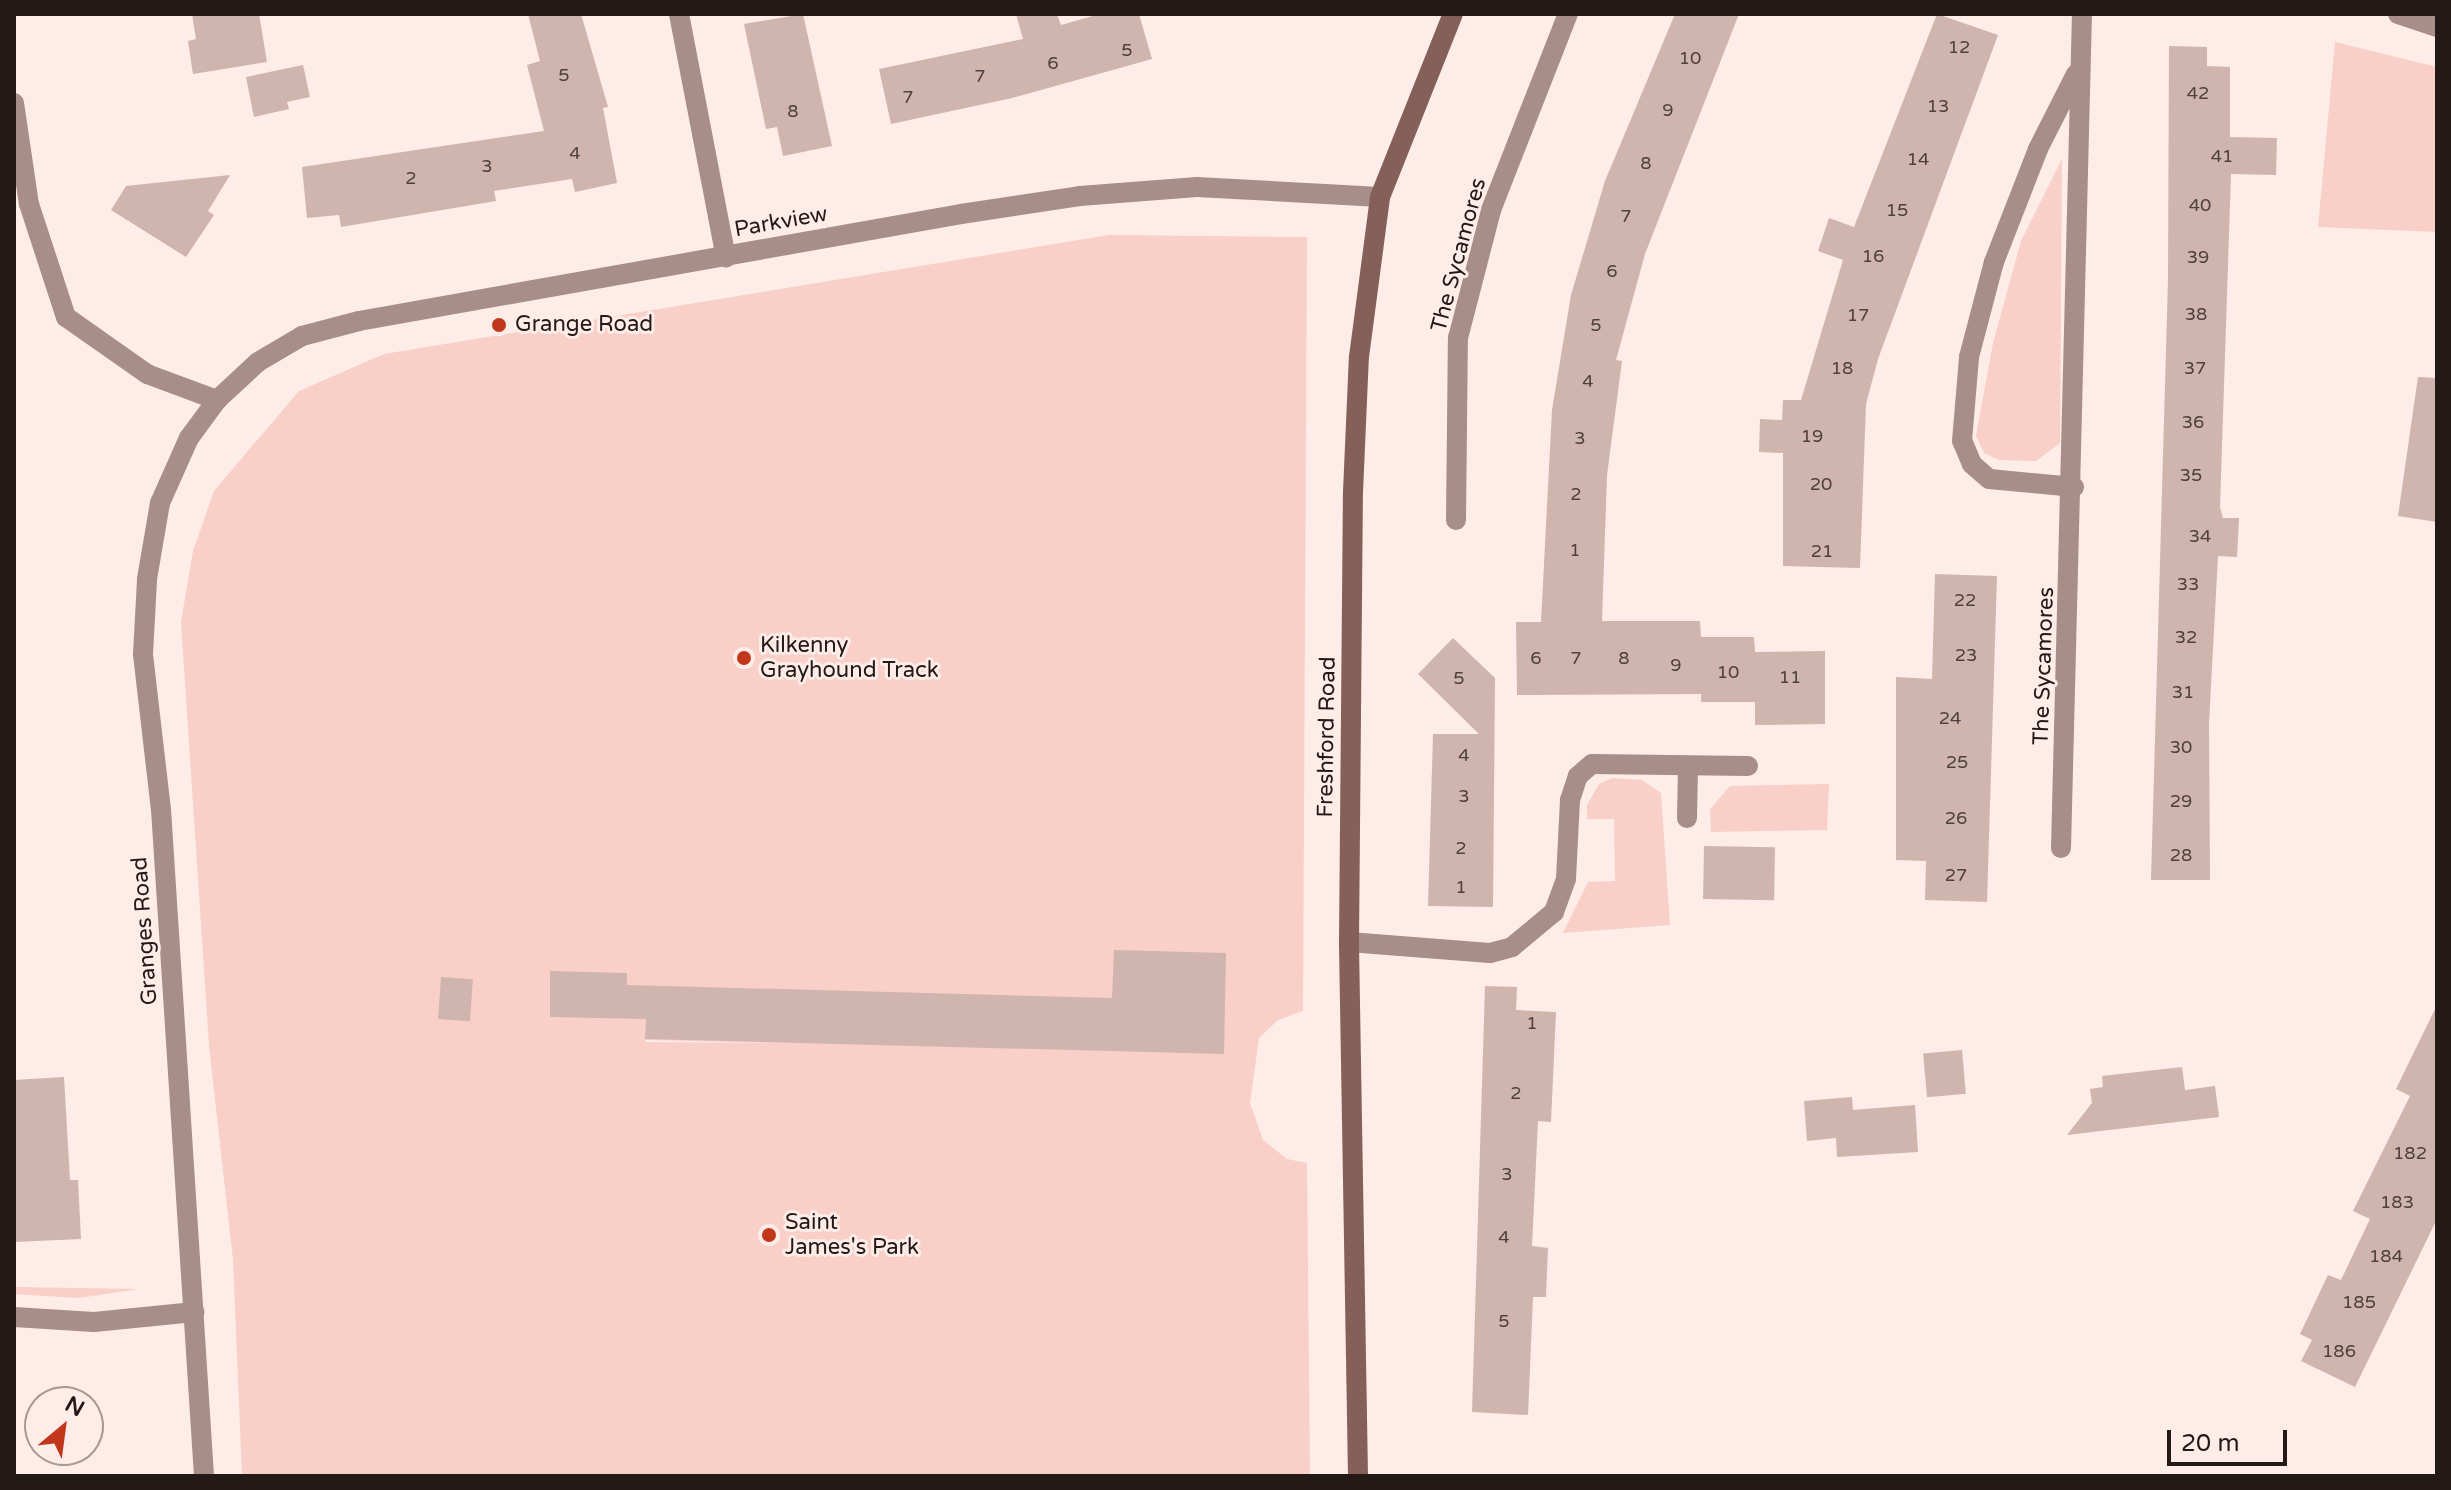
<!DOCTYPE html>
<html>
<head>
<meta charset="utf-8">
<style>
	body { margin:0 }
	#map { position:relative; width:2451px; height:1490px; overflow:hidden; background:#fdece8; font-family:"Varela Round",sans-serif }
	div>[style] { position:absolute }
	.green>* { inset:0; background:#f8d0c7 }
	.building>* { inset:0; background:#d0b4ae; transform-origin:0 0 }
	.minor>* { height:20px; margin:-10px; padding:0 10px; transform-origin:10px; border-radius:10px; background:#a88e88 }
	.tertiary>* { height:20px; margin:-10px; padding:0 10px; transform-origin:10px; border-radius:10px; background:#a88e88 }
	.secondary>* { height:20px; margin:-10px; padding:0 10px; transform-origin:10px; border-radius:10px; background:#846058 }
	.dots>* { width:22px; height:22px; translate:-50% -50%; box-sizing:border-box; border:4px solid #fdece8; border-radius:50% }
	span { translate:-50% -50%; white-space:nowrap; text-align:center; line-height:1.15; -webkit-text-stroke:6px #fdece8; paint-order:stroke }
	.number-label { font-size:18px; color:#4e403d }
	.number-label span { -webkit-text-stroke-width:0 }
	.street-label { font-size:22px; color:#231917 }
	.poi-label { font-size:22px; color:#231917 }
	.left { translate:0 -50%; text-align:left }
	.frame { position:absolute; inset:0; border:16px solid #231917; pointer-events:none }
	.north { position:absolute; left:24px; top:1386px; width:80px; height:80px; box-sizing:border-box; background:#fdece8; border:2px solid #a69894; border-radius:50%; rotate:29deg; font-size:22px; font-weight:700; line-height:32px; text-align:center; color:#231917 }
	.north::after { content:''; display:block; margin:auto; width:28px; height:36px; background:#c2371b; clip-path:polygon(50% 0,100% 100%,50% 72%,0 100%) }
	.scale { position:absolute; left:2167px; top:1430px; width:120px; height:36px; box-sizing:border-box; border:4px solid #231917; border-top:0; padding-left:10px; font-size:24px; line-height:28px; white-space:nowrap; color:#231917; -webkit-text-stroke:6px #fdece8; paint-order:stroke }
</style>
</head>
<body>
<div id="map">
	<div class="green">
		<div style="clip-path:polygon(2335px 42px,2437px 67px,2437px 232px,2318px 227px)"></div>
		<div style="clip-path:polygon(2062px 159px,2060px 443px,2036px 461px,1999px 460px,1984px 453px,1976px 436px,1993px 343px,2021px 241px)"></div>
		<div style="clip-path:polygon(evenodd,1109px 235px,1307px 237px,1303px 1011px,1278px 1020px,1259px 1038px,1250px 1103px,1263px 1140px,1287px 1159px,1307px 1163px,1310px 1476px,242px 1476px,233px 1260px,209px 1046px,181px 622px,193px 551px,214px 491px,299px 391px,384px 354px,1109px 235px,645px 1040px,790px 1043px,646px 1042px,645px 1040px)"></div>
		<div style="clip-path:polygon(1612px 778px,1642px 780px,1661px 793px,1670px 925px,1563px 933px,1588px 882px,1615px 881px,1614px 819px,1587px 819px,1587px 805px,1599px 784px)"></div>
		<div style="clip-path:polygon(1829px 784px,1827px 830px,1711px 832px,1710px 809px,1730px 786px)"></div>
		<div style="clip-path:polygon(14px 1287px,139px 1289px,79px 1298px,14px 1294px)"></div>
	</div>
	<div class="building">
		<div style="clip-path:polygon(192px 14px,259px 14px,267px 62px,193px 74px,188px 41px,196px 39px)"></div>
		<div style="clip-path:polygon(528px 14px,581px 14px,608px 107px,603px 108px,617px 183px,575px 192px,572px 179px,494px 191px,496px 201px,341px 227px,339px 215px,307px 218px,302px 167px,544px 131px,527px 65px,540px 61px)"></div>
		<div style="clip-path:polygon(803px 14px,832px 146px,783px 156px,777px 127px,766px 129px,744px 24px)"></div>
		<div style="clip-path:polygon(1016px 14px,1057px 14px,1061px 25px,1100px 14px,1139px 14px,1152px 59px,1012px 98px,891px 124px,879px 69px,1023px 39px)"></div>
		<div style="clip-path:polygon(1675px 14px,1739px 14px,1645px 254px,1616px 360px,1622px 361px,1607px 475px,1602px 621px,1700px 621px,1701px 637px,1754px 637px,1755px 652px,1825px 651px,1825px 724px,1755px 725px,1755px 702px,1701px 702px,1701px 694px,1517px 695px,1516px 622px,1541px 622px,1552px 410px,1571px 295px,1605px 181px)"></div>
		<div style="clip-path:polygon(1937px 14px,1998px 35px,1878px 359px,1866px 404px,1860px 568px,1783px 566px,1783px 453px,1759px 452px,1760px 419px,1782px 420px,1783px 400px,1801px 400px,1843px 260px,1818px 251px,1829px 218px,1854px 227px)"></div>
		<div style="clip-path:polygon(2169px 46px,2207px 47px,2207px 66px,2230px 67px,2230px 137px,2277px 138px,2276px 175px,2231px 174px,2220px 507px,2223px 518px,2239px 518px,2237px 557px,2218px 556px,2209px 723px,2210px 880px,2151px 880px,2168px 279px)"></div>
		<div style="clip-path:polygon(303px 65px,310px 97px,287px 102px,289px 109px,254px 117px,246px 77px)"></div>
		<div style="clip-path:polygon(230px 175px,208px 211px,214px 215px,186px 257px,111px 210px,126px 186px)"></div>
		<div style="clip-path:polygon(2418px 377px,2437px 378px,2437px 522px,2398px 516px)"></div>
		<div style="clip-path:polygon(1935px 574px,1997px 576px,1987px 902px,1925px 900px,1926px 861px,1896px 860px,1896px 677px,1932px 679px)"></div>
		<div style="clip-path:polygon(1453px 638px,1495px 678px,1493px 907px,1428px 906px,1433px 734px,1479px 734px,1418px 674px)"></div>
		<div style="left:1704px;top:846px;width:71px;height:53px;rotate:1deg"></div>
		<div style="clip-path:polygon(1114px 950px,1226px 953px,1224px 1054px,645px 1039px,646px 1019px,550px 1017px,550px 971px,627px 973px,627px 985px,1112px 998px)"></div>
		<div style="left:441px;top:977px;width:32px;height:42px;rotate:4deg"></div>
		<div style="clip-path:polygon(1485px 986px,1517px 987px,1516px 1010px,1556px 1012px,1551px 1122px,1538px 1121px,1532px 1246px,1548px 1248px,1546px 1297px,1533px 1297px,1528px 1415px,1472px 1412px)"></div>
		<div style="clip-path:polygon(2437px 1005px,2437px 1219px,2355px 1387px,2301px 1361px,2312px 1340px,2300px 1334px,2328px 1275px,2341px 1280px,2370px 1219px,2353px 1211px,2410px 1096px,2396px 1089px)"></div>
		<div style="left:1962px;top:1050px;width:44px;height:39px;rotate:85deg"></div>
		<div style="clip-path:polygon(2182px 1067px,2185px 1090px,2215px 1086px,2219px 1117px,2067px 1135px,2092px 1103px,2090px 1089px,2103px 1087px,2102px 1076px)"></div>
		<div style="clip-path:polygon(64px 1077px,70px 1180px,78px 1180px,81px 1239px,14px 1242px,14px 1080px)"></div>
		<div style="clip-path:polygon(1852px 1097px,1853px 1110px,1915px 1105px,1918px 1152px,1837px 1157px,1836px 1138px,1807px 1141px,1804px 1101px)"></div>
	</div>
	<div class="minor">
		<div style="left:679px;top:14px;width:248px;rotate:79.1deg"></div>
		<div style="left:2398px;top:14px;width:41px;rotate:18.4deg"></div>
		<div style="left:2074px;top:487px;width:85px;rotate:-174.6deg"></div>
		<div style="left:1989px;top:479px;width:23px;rotate:-139deg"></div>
		<div style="left:1972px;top:464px;width:25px;rotate:-113deg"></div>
		<div style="left:1962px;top:441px;width:84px;rotate:-85.2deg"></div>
		<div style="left:1969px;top:357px;width:98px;rotate:-75.3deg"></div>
		<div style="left:1994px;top:262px;width:121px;rotate:-68.7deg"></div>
		<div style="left:2038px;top:149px;width:84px;rotate:-63.1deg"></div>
		<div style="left:1456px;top:520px;width:182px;rotate:-89.4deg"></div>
		<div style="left:1458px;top:338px;width:132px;rotate:-75.5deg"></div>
		<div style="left:1491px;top:210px;width:211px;rotate:-68.6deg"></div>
		<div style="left:1687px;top:818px;width:52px;rotate:-88.9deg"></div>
		<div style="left:2061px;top:848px;width:834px;rotate:-88.56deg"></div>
		<div style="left:1349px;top:942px;width:141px;rotate:4.5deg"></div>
		<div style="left:1490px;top:953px;width:23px;rotate:-15deg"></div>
		<div style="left:1512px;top:947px;width:55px;rotate:-39.8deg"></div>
		<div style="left:1554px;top:912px;width:35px;rotate:-70deg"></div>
		<div style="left:1566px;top:879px;width:79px;rotate:-87.1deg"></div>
		<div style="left:1570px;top:800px;width:25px;rotate:-72deg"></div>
		<div style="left:1578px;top:776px;width:18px;rotate:-41deg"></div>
		<div style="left:1592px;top:764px;width:156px;rotate:0.7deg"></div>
		<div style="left:14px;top:1317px;width:80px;rotate:3.6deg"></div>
		<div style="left:94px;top:1322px;width:101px;rotate:-5.7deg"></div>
	</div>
	<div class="tertiary">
		<div style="left:14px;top:103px;width:102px;rotate:81.6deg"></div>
		<div style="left:29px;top:204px;width:119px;rotate:71.9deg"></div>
		<div style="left:66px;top:317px;width:99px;rotate:35.1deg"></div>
		<div style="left:147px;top:374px;width:75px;rotate:20.4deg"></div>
		<div style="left:204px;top:1476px;width:667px;rotate:-93.69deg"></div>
		<div style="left:161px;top:810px;width:157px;rotate:-96.6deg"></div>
		<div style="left:143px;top:654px;width:75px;rotate:-86.9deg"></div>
		<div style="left:147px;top:579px;width:77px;rotate:-80.3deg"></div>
		<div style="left:160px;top:503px;width:71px;rotate:-66deg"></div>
		<div style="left:189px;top:438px;width:47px;rotate:-53.6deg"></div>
		<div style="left:217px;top:400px;width:56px;rotate:-42.8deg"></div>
		<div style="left:258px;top:362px;width:51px;rotate:-30.6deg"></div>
		<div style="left:302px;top:336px;width:59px;rotate:-14.7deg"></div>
		<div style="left:359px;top:321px;width:611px;rotate:-10.08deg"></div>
		<div style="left:961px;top:214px;width:120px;rotate:-8.6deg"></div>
		<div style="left:1080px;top:196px;width:117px;rotate:-4.4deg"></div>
		<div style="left:1197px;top:187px;width:183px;rotate:3.1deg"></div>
	</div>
	<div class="secondary">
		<div style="left:1358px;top:1476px;width:534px;rotate:-90.97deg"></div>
		<div style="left:1349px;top:942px;width:450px;rotate:-89.5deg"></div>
		<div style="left:1353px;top:492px;width:135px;rotate:-87.5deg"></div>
		<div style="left:1359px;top:357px;width:161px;rotate:-82.5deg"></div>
		<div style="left:1380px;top:197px;width:197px;rotate:-68.3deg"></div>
	</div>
	<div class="dots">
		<div style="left:499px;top:325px;background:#c2371b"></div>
		<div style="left:744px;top:658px;background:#c2371b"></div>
		<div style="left:769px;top:1235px;background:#c2371b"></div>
	</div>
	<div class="number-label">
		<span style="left:1959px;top:47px">12</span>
		<span style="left:1127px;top:50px">5</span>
		<span style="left:1690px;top:58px">10</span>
		<span style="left:1053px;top:63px">6</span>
		<span style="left:564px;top:75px">5</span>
		<span style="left:980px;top:76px">7</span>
		<span style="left:2198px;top:93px">42</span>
		<span style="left:908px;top:97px">7</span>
		<span style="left:1938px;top:106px">13</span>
		<span style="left:1668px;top:110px">9</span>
		<span style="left:793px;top:111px">8</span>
		<span style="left:575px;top:153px">4</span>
		<span style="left:2222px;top:156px">41</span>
		<span style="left:1918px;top:159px">14</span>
		<span style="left:1646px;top:163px">8</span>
		<span style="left:487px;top:166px">3</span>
		<span style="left:411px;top:178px">2</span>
		<span style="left:2200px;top:205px">40</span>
		<span style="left:1897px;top:210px">15</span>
		<span style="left:1626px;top:216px">7</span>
		<span style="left:1873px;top:256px">16</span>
		<span style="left:2198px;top:257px">39</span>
		<span style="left:1612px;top:271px">6</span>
		<span style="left:2196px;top:314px">38</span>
		<span style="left:1858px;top:315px">17</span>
		<span style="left:1596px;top:325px">5</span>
		<span style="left:1842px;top:368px">18</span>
		<span style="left:2195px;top:368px">37</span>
		<span style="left:1588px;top:381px">4</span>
		<span style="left:2193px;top:422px">36</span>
		<span style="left:1812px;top:436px">19</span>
		<span style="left:1580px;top:438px">3</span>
		<span style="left:2191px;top:475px">35</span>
		<span style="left:1821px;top:484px">20</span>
		<span style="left:1576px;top:494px">2</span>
		<span style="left:2200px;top:536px">34</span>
		<span style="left:1575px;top:550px">1</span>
		<span style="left:1822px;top:551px">21</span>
		<span style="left:2188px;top:584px">33</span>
		<span style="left:1965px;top:600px">22</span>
		<span style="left:2186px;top:637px">32</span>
		<span style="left:1966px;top:655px">23</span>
		<span style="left:1536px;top:658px">6</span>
		<span style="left:1576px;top:658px">7</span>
		<span style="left:1624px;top:658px">8</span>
		<span style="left:1676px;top:665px">9</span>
		<span style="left:1728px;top:672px">10</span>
		<span style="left:1790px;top:677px">11</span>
		<span style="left:1459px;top:678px">5</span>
		<span style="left:2183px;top:692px">31</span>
		<span style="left:1950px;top:718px">24</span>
		<span style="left:2181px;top:747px">30</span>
		<span style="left:1464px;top:755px">4</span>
		<span style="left:1957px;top:762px">25</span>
		<span style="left:1464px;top:796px">3</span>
		<span style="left:2181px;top:801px">29</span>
		<span style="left:1956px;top:818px">26</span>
		<span style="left:1461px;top:848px">2</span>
		<span style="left:2181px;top:855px">28</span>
		<span style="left:1956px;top:875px">27</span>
		<span style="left:1461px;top:887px">1</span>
		<span style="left:1532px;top:1023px">1</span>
		<span style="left:1516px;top:1093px">2</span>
		<span style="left:2410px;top:1153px">182</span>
		<span style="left:1507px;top:1174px">3</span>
		<span style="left:2397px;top:1202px">183</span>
		<span style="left:1504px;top:1237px">4</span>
		<span style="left:2386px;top:1256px">184</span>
		<span style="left:2359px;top:1302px">185</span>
		<span style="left:1504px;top:1321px">5</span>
		<span style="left:2339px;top:1351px">186</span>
	</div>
	<div class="street-label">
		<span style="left:781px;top:222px;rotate:-10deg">Parkview</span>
		<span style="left:1459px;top:255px;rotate:-75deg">The Sycamores</span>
		<span style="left:2044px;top:666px;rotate:-88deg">The Sycamores</span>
		<span style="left:1327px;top:737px;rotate:-89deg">Freshford Road</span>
		<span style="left:145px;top:931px;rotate:-94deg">Granges Road</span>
	</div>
	<div class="poi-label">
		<span class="left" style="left:515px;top:325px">Grange Road</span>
		<span class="left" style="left:760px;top:658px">Kilkenny<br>Grayhound Track</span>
		<span class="left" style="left:785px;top:1235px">Saint<br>James's Park</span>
	</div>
	<div class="frame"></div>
	<div class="north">N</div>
	<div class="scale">20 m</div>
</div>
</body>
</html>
